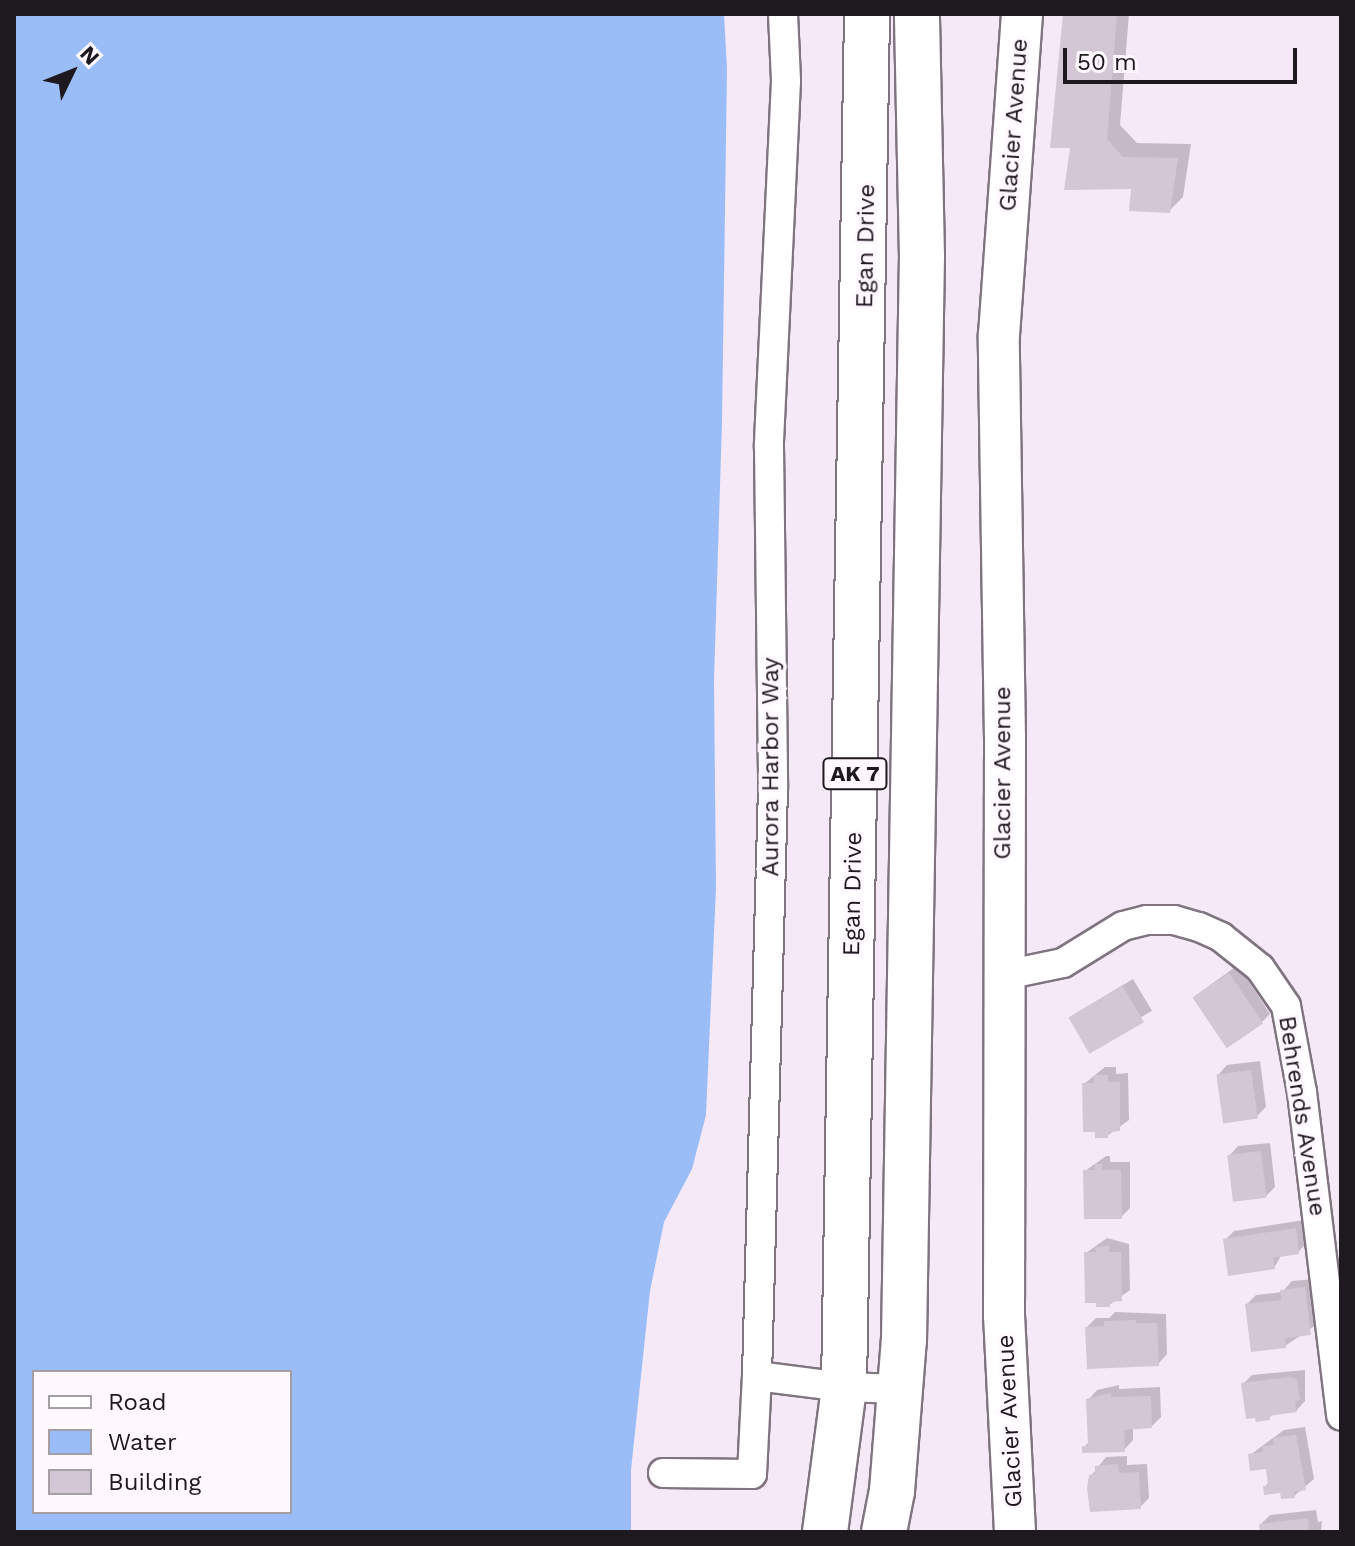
<!DOCTYPE html>
<html>
<head>
<meta charset="utf-8">
<style>
	body { margin:0 }
	#map { position:relative; width:1355px; height:1546px; overflow:hidden; background:#f6e9f7; font-family:"Work Sans",sans-serif }
	div>[style] { position:absolute }
	.water>* { inset:0; background:#9abdf8 }
	.shadow>* { inset:0; background:#0003; transform-origin:0 0 }
	.building>* { inset:0; background:#d4c7d5; transform-origin:0 0 }
	.roads { filter:drop-shadow(2px 0 #807480) drop-shadow(-2px 0 #807480) drop-shadow(0 2px #807480) drop-shadow(0 -2px #807480) }
	.street>* { height:28px; margin:-14px; padding:0 14px; transform-origin:14px; border-radius:14px; background:#fff }
	.secondary>* { height:40px; margin:-20px; padding:0 20px; transform-origin:20px; border-radius:20px; background:#fff }
	.highway>* { height:44px; margin:-22px; padding:0 22px; transform-origin:22px; border-radius:22px; background:#fff }
	span { translate:-50% -50%; white-space:nowrap; text-align:center; line-height:1.15; -webkit-text-stroke:7px #fff9ff; paint-order:stroke }
	.shield-label span { padding:2px 6px; background:#fff9ff; border:2px solid; border-radius:6px; -webkit-text-stroke-width:0 }
	.shield-label { font-size:22px; color:#1e191e; font-weight:700 }
	.street-label { font-size:24px; color:#1e191e }
	.frame { position:absolute; inset:0; border:16px solid #1e191e; pointer-events:none }
	.legend { position:absolute; left:32px; top:1370px; width:260px; height:144px; box-sizing:border-box; background:#fff9ff; border:2px solid #a59fa5; margin:0; padding:10px 14px; list-style:none; font-size:24px; color:#1e191e }
	.legend li { display:flex; align-items:center; gap:16px; height:40px }
	.legend b { width:40px; border:2px solid #a59fa5 }
	.north { position:absolute; left:32px; top:32px; width:80px; height:80px; -webkit-text-stroke:6px #fff9ff; paint-order:stroke; rotate:47deg; font-size:22px; font-weight:700; line-height:32px; text-align:center; color:#1e191e }
	.north::after { content:''; display:block; margin:auto; width:28px; height:36px; background:#1e191e; clip-path:polygon(50% 0,100% 100%,50% 72%,0 100%) }
	.scale { position:absolute; left:1063px; top:48px; width:234px; height:36px; box-sizing:border-box; border:4px solid #1e191e; border-top:0; padding-left:10px; font-size:24px; line-height:28px; white-space:nowrap; color:#1e191e; -webkit-text-stroke:6px #fff9ff; paint-order:stroke }
</style>
</head>
<body>
<div id="map">
	<div class="water">
		<div style="clip-path:polygon(evenodd,14px 14px,724px 14px,727px 68px,722px 422px,714px 680px,716px 888px,706px 1115px,692px 1169px,664px 1222px,650px 1291px,631px 1470px,631px 1532px,14px 1532px,14px 14px,34px 1372px,290px 1372px,290px 1512px,34px 1512px,34px 1372px)"></div>
	</div>
	<div class="shadow">
		<div style="clip-path:polygon(1065px 14px,1129px 14px,1120px 125px,1137px 143px,1191px 144px,1183px 197px,1169px 211px,1073px 146px)"></div>
		<div style="clip-path:polygon(1238px 965px,1270px 1014px,1261px 1023px,1195px 996px)"></div>
		<div style="left:1133px;top:979px;width:37px;height:73px;rotate:59deg"></div>
		<div style="clip-path:polygon(1260px 1061px,1266px 1107px,1257px 1116px,1218px 1075px,1227px 1065px)"></div>
		<div style="clip-path:polygon(1105px 1067px,1116px 1067px,1116px 1074px,1128px 1073px,1129px 1120px,1107px 1136px,1084px 1084px)"></div>
		<div style="clip-path:polygon(1270px 1143px,1275px 1187px,1266px 1196px,1229px 1156px,1238px 1146px)"></div>
		<div style="clip-path:polygon(1106px 1156px,1110px 1156px,1110px 1162px,1130px 1162px,1130px 1208px,1121px 1217px,1085px 1171px)"></div>
		<div style="clip-path:polygon(1304px 1220px,1307px 1243px,1298px 1252px,1282px 1254px,1274px 1268px,1225px 1240px,1234px 1231px)"></div>
		<div style="clip-path:polygon(1107px 1238px,1129px 1244px,1130px 1290px,1109px 1305px,1086px 1253px)"></div>
		<div style="clip-path:polygon(1314px 1279px,1319px 1323px,1285px 1346px,1247px 1304px,1256px 1295px,1282px 1292px,1292px 1281px)"></div>
		<div style="clip-path:polygon(1115px 1312px,1166px 1314px,1167px 1354px,1158px 1364px,1087px 1327px,1096px 1318px,1109px 1318px)"></div>
		<div style="clip-path:polygon(1305px 1370px,1305px 1401px,1296px 1411px,1274px 1413px,1269px 1418px,1243px 1384px,1252px 1375px)"></div>
		<div style="clip-path:polygon(1119px 1385px,1119px 1389px,1160px 1387px,1161px 1417px,1152px 1426px,1133px 1427px,1133px 1440px,1124px 1450px,1084px 1447px,1090px 1441px,1088px 1400px,1097px 1390px)"></div>
		<div style="clip-path:polygon(1305px 1427px,1314px 1479px,1294px 1496px,1265px 1487px,1269px 1482px,1267px 1466px,1250px 1455px,1284px 1430px)"></div>
		<div style="clip-path:polygon(1127px 1456px,1127px 1465px,1147px 1464px,1149px 1498px,1140px 1507px,1088px 1480px,1106px 1457px)"></div>
		<div style="clip-path:polygon(1316px 1510px,1318px 1522px,1322px 1521px,1321px 1532px,1262px 1532px,1261px 1524px,1270px 1515px)"></div>
	</div>
	<div class="building">
		<div style="clip-path:polygon(1063px 14px,1117px 14px,1107px 139px,1123px 157px,1178px 158px,1170px 213px,1129px 211px,1131px 189px,1064px 190px,1070px 148px,1050px 148px)"></div>
		<div style="left:1229px;top:973px;width:61px;height:44px;rotate:56deg"></div>
		<div style="left:1123px;top:986px;width:42px;height:63px;rotate:60deg"></div>
		<div style="left:1251px;top:1070px;width:49px;height:35px;rotate:82deg"></div>
		<div style="clip-path:polygon(1094px 1075px,1108px 1075px,1108px 1082px,1120px 1082px,1120px 1131px,1109px 1132px,1108px 1138px,1095px 1138px,1095px 1132px,1083px 1132px,1082px 1083px,1094px 1083px)"></div>
		<div style="left:1261px;top:1151px;width:47px;height:34px;rotate:83deg"></div>
		<div style="clip-path:polygon(1095px 1164px,1102px 1164px,1102px 1170px,1121px 1170px,1122px 1219px,1084px 1219px,1083px 1170px,1095px 1170px)"></div>
		<div style="clip-path:polygon(1296px 1228px,1299px 1254px,1273px 1258px,1275px 1269px,1228px 1276px,1223px 1239px)"></div>
		<div style="clip-path:polygon(1109px 1246px,1109px 1252px,1121px 1252px,1122px 1301px,1110px 1302px,1110px 1307px,1096px 1307px,1096px 1303px,1085px 1303px,1084px 1252px,1096px 1252px,1095px 1247px)"></div>
		<div style="clip-path:polygon(1305px 1287px,1311px 1335px,1285px 1338px,1286px 1348px,1251px 1352px,1245px 1304px,1281px 1300px,1280px 1290px)"></div>
		<div style="clip-path:polygon(1136px 1320px,1136px 1323px,1157px 1323px,1159px 1366px,1087px 1369px,1085px 1327px,1104px 1326px,1104px 1321px)"></div>
		<div style="clip-path:polygon(1291px 1377px,1297px 1379px,1300px 1400px,1295px 1401px,1297px 1412px,1269px 1416px,1270px 1420px,1256px 1422px,1255px 1418px,1246px 1419px,1241px 1383px)"></div>
		<div style="clip-path:polygon(1111px 1393px,1111px 1397px,1151px 1396px,1152px 1428px,1124px 1430px,1125px 1452px,1082px 1453px,1082px 1446px,1088px 1446px,1086px 1399px)"></div>
		<div style="clip-path:polygon(1296px 1435px,1306px 1490px,1294px 1492px,1295px 1498px,1281px 1499px,1280px 1493px,1264px 1495px,1263px 1486px,1268px 1486px,1266px 1469px,1250px 1471px,1248px 1454px,1263px 1452px,1263px 1446px,1274px 1445px,1273px 1438px)"></div>
		<div style="clip-path:polygon(1118px 1464px,1119px 1473px,1139px 1472px,1141px 1509px,1090px 1512px,1087px 1488px,1089px 1475px,1095px 1474px,1095px 1466px)"></div>
		<div style="clip-path:polygon(1308px 1518px,1309px 1532px,1260px 1532px,1259px 1524px)"></div>
	</div>
	<div class="roads">
		<div class="street">
			<div style="left:783px;top:14px;width:67px;rotate:87.4deg"></div>
			<div style="left:786px;top:81px;width:366px;rotate:92.7deg"></div>
			<div style="left:769px;top:447px;width:341px;rotate:89.3deg"></div>
			<div style="left:773px;top:788px;width:588px;rotate:91.56deg"></div>
			<div style="left:757px;top:1376px;width:88px;rotate:7.2deg"></div>
			<div style="left:844px;top:1387px;width:56px;rotate:2deg"></div>
			<div style="left:1005px;top:975px;width:59px;rotate:-11.7deg"></div>
			<div style="left:1063px;top:963px;width:70px;rotate:-31.7deg"></div>
			<div style="left:1123px;top:926px;width:25px;rotate:-14deg"></div>
			<div style="left:1147px;top:920px;width:27px"></div>
			<div style="left:1174px;top:920px;width:26px;rotate:16deg"></div>
			<div style="left:1199px;top:927px;width:24px;rotate:24deg"></div>
			<div style="left:1221px;top:937px;width:50px;rotate:38.5deg"></div>
			<div style="left:1260px;top:968px;width:46px;rotate:55.6deg"></div>
			<div style="left:1286px;top:1006px;width:87px;rotate:79.5deg"></div>
			<div style="left:1302px;top:1092px;width:326px;rotate:83.1deg"></div>
			<div style="left:663px;top:1473px;width:89px;rotate:0.6deg"></div>
			<div style="left:752px;top:1474px;width:98px;rotate:-87.1deg"></div>
		</div>
		<div class="secondary">
			<div style="left:1015px;top:1532px;width:216px;rotate:-92.9deg"></div>
			<div style="left:1004px;top:1316px;width:577px;rotate:-89.9deg"></div>
			<div style="left:1005px;top:739px;width:404px;rotate:-90.9deg"></div>
			<div style="left:999px;top:335px;width:322px;rotate:-85.9deg"></div>
		</div>
		<div class="highway">
			<div style="left:825px;top:1532px;width:146px;rotate:-82.5deg"></div>
			<div style="left:844px;top:1387px;width:1373px;rotate:-89.04deg"></div>
			<div style="left:884px;top:1532px;width:42px;rotate:-79deg"></div>
			<div style="left:892px;top:1491px;width:151px;rotate:-85.5deg"></div>
			<div style="left:904px;top:1340px;width:1083px;rotate:-89.05deg"></div>
			<div style="left:922px;top:257px;width:243px;rotate:-91.2deg"></div>
		</div>
	</div>
	<div class="shield-label">
		<span style="left:855px;top:774px">AK 7</span>
	</div>
	<div class="street-label">
		<span style="left:1014px;top:125px;rotate:-86deg">Glacier Avenue</span>
		<span style="left:866px;top:246px;rotate:-89deg">Egan Drive</span>
		<span style="left:771px;top:767px;rotate:-90deg">Aurora Harbor Way</span>
		<span style="left:1003px;top:773px;rotate:-90deg">Glacier Avenue</span>
		<span style="left:853px;top:894px;rotate:-89deg">Egan Drive</span>
		<span style="left:1302px;top:1116px;rotate:81deg">Behrends Avenue</span>
		<span style="left:1010px;top:1421px;rotate:-93deg">Glacier Avenue</span>
	</div>
	<div class="frame"></div>
	<ul class="legend">
	<li><b style="height:10px;background:#fff"></b>Road</li>
	<li><b style="height:22px;background:#9abdf8"></b>Water</li>
	<li><b style="height:22px;background:#d4c7d5"></b>Building</li>
	</ul>
	<div class="north">N</div>
	<div class="scale">50 m</div>
</div>
</body>
</html>
